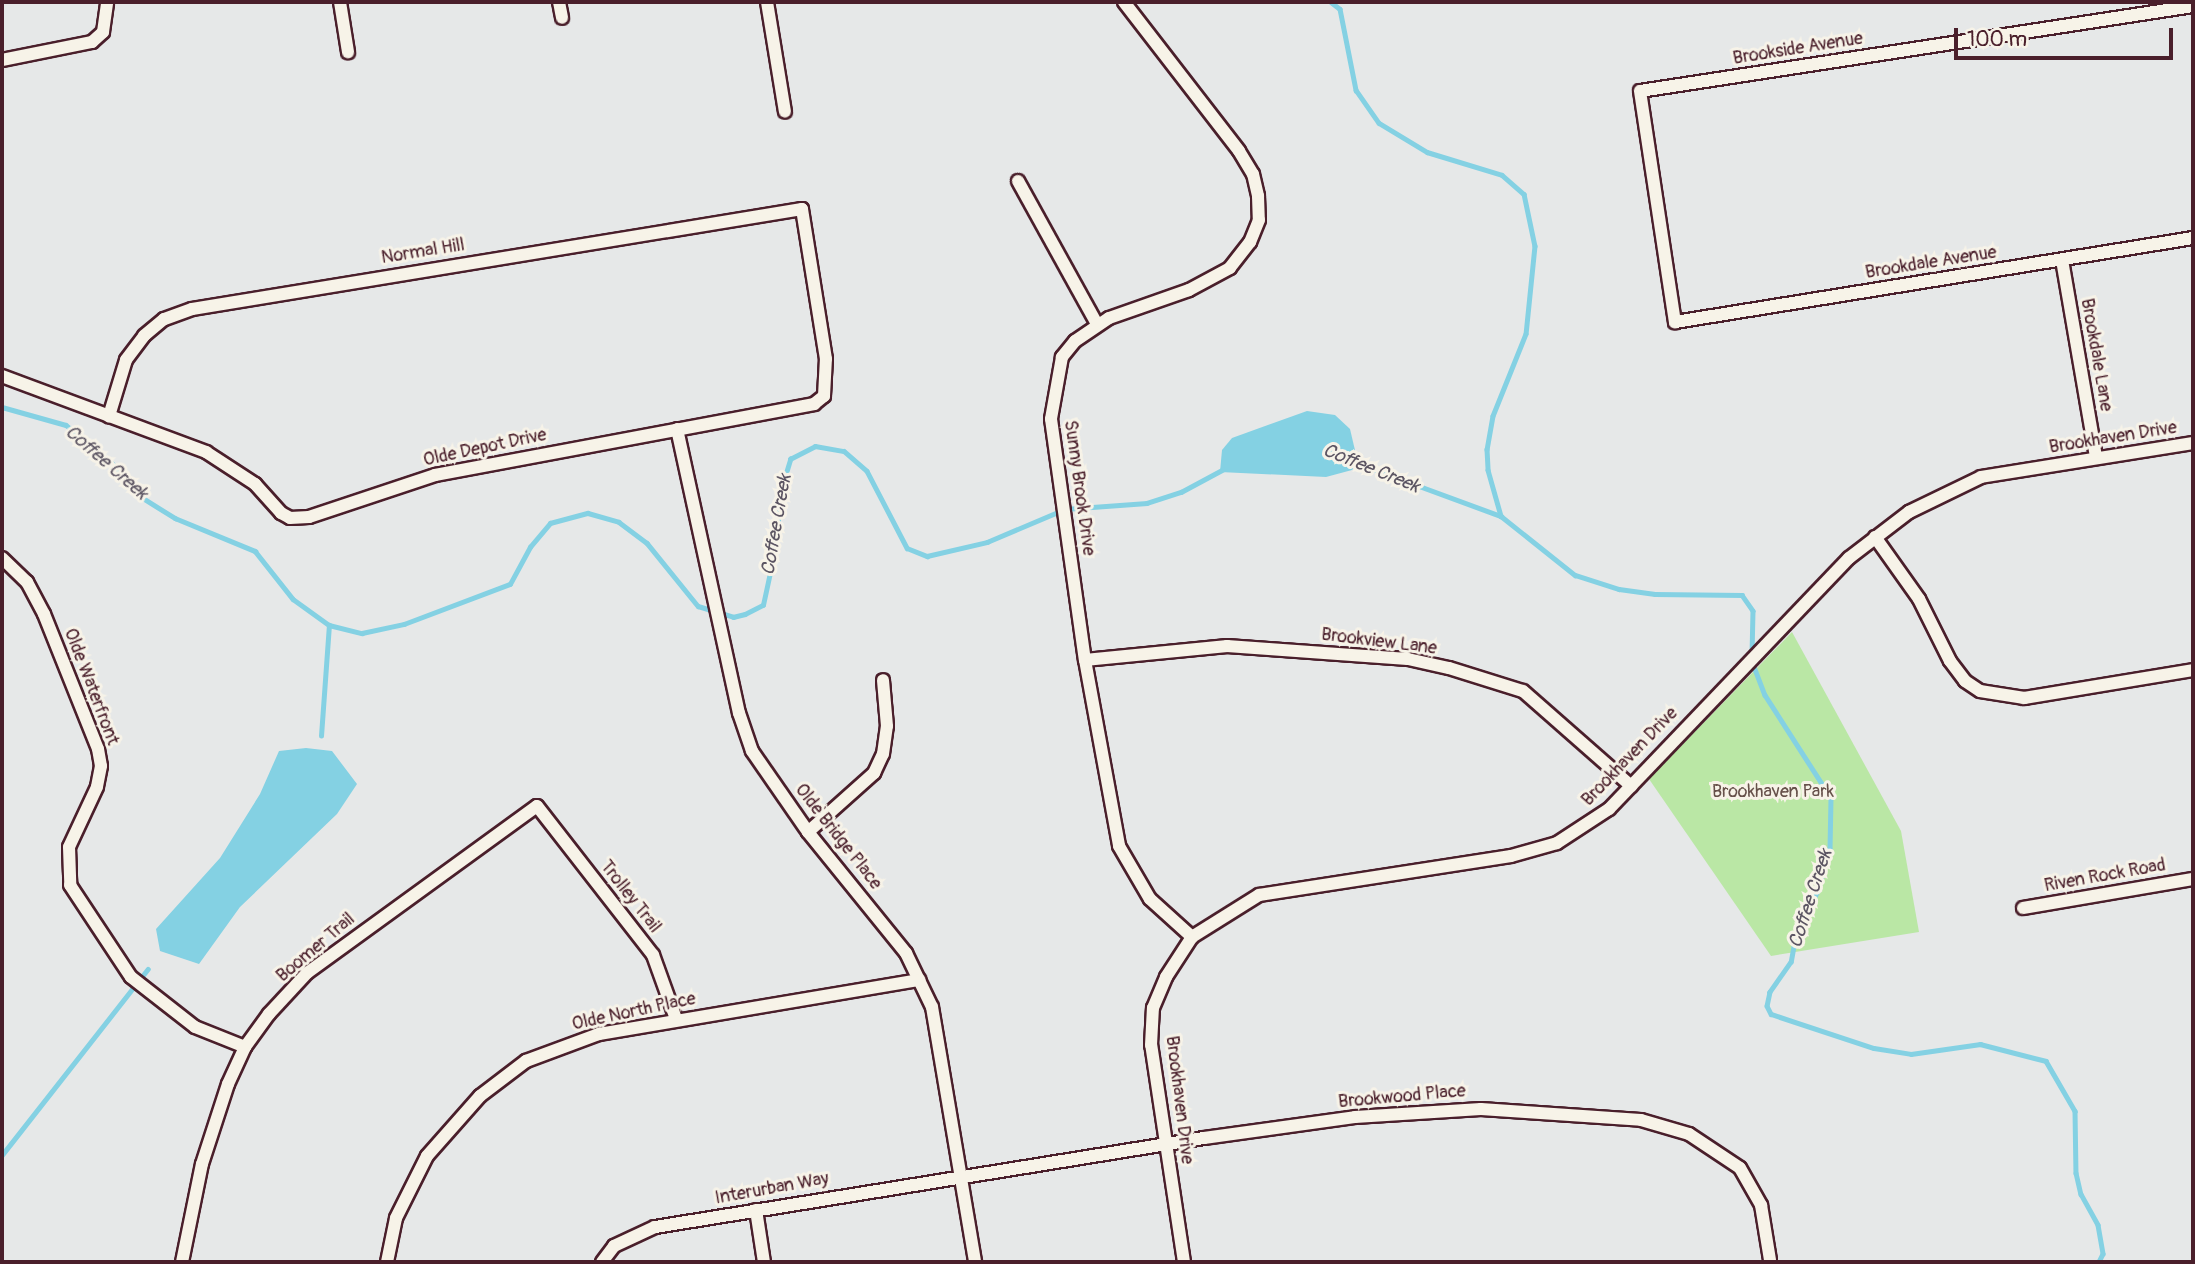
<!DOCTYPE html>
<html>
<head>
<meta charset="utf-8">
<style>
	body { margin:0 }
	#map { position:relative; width:2195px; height:1264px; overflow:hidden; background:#e6e8e8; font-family:Pangolin,sans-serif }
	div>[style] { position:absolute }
	.green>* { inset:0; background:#bae7a5 }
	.water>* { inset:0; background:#84d1e3 }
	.stream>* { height:4.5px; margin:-2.25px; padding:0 2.25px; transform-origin:2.25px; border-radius:2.25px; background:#84d1e3 }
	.roads { filter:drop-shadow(2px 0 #4a1f2b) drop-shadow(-2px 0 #4a1f2b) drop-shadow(0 2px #4a1f2b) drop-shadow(0 -2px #4a1f2b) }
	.minor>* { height:12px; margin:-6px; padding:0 6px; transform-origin:6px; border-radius:6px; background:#f7f3e8 }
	span { translate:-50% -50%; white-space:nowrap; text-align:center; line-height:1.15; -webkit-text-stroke:6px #f7f3e8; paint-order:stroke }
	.street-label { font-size:18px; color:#4a1f2b }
	.park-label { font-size:18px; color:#66514a }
	.water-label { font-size:19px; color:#5b5462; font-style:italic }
	.frame { position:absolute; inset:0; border:4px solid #4a1f2b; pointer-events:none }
	.scale { position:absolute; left:1954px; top:28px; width:219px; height:32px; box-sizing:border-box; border:4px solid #4a1f2b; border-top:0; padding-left:9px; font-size:21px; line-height:24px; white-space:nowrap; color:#4a1f2b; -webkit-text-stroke:5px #f7f3e8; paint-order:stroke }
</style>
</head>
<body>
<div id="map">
	<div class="green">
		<div style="clip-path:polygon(1792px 632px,1901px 831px,1919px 932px,1771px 956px,1649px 779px)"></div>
	</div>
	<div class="water">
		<div style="clip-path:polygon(1307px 411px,1335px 415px,1350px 429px,1358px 463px,1352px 470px,1326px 477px,1220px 472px,1222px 450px,1232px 438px)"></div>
		<div style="clip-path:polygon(306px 748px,332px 751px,357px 784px,337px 814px,240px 907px,199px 964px,160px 951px,156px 929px,220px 858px,260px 794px,279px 751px)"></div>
	</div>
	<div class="stream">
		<div style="left:1331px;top:2px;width:11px;rotate:38deg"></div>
		<div style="left:1340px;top:9px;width:83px;rotate:78.8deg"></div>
		<div style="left:1356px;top:90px;width:40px;rotate:55.1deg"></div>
		<div style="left:1379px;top:123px;width:56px;rotate:31.1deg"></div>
		<div style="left:1427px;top:152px;width:78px;rotate:17deg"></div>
		<div style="left:1502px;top:175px;width:29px;rotate:41deg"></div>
		<div style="left:1524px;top:194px;width:53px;rotate:78.1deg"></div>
		<div style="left:1535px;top:246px;width:88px;rotate:95.8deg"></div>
		<div style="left:1526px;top:334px;width:88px;rotate:111.9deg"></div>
		<div style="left:1493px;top:416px;width:34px;rotate:100deg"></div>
		<div style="left:1487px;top:449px;width:21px;rotate:87deg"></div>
		<div style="left:1488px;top:470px;width:48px;rotate:74.2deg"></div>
		<div style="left:2px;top:407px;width:66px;rotate:15.7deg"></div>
		<div style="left:66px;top:425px;width:61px;rotate:39.7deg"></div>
		<div style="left:113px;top:464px;width:40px;rotate:51deg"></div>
		<div style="left:138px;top:495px;width:44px;rotate:31.9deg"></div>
		<div style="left:175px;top:518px;width:87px;rotate:22.4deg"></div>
		<div style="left:255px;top:551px;width:61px;rotate:51.6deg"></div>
		<div style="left:293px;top:599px;width:44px;rotate:35.8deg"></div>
		<div style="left:329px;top:625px;width:34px;rotate:14deg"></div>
		<div style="left:362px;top:633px;width:43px;rotate:-12.1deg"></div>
		<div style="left:404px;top:624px;width:113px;rotate:-20.7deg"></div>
		<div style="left:510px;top:584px;width:42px;rotate:-61.6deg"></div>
		<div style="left:530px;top:547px;width:31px;rotate:-50deg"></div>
		<div style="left:550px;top:523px;width:39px;rotate:-15deg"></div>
		<div style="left:588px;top:513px;width:32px;rotate:16deg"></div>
		<div style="left:619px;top:522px;width:35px;rotate:37deg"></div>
		<div style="left:647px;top:543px;width:81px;rotate:51deg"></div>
		<div style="left:698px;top:606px;width:37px;rotate:17deg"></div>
		<div style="left:733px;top:617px;width:12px;rotate:-14deg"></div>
		<div style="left:745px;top:614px;width:20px;rotate:-27deg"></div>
		<div style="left:763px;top:605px;width:66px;rotate:-77.8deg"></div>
		<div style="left:777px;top:540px;width:44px;rotate:-87.4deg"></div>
		<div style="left:779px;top:496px;width:39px;rotate:-73deg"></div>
		<div style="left:790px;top:459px;width:28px;rotate:-27deg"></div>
		<div style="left:815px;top:446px;width:29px;rotate:10deg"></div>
		<div style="left:844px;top:451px;width:30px;rotate:41deg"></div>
		<div style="left:867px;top:471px;width:87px;rotate:62.5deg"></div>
		<div style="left:907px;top:548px;width:22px;rotate:22deg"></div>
		<div style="left:927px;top:556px;width:62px;rotate:-13.1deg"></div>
		<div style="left:987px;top:542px;width:85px;rotate:-22.9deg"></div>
		<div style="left:1065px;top:509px;width:82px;rotate:-4.2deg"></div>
		<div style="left:1147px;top:503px;width:36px;rotate:-18deg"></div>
		<div style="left:1181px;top:492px;width:47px;rotate:-28.2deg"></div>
		<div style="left:1354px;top:462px;width:157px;rotate:20.2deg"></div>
		<div style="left:1501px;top:516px;width:95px;rotate:38.6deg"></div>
		<div style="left:1575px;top:575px;width:46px;rotate:17.7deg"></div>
		<div style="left:1619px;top:589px;width:36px;rotate:8deg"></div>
		<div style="left:1655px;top:594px;width:87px;rotate:0.7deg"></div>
		<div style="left:1742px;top:595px;width:19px;rotate:55deg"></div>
		<div style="left:1753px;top:611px;width:44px;rotate:91.3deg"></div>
		<div style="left:1753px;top:664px;width:33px;rotate:69deg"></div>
		<div style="left:1765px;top:695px;width:122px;rotate:57.3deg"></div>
		<div style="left:1831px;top:798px;width:51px;rotate:91.1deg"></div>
		<div style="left:1830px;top:849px;width:44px;rotate:105.9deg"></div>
		<div style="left:1818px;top:891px;width:49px;rotate:116.6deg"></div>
		<div style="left:1796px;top:935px;width:27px;rotate:100deg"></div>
		<div style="left:1791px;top:962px;width:37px;rotate:125deg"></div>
		<div style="left:1770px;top:992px;width:14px;rotate:102deg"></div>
		<div style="left:1767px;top:1006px;width:9px;rotate:63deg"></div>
		<div style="left:1771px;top:1014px;width:108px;rotate:18.3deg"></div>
		<div style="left:1874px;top:1048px;width:37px;rotate:9deg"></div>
		<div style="left:1911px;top:1054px;width:70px;rotate:-8.2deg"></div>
		<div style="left:1980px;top:1044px;width:68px;rotate:14.4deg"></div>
		<div style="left:2046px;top:1061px;width:58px;rotate:59.9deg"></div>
		<div style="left:2075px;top:1111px;width:62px;rotate:89.1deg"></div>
		<div style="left:2076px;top:1173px;width:22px;rotate:77deg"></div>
		<div style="left:2081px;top:1194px;width:35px;rotate:61deg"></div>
		<div style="left:2098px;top:1225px;width:29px;rotate:80deg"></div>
		<div style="left:2103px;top:1254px;width:9px;rotate:117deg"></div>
		<div style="left:321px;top:736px;width:111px;rotate:-85.9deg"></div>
		<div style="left:2px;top:1155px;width:236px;rotate:-51.9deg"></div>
	</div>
	<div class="roads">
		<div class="minor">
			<div style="left:340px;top:2px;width:51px;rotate:80.9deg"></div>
			<div style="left:559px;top:2px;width:16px;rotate:79deg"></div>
			<div style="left:767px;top:2px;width:111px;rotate:80.7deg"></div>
			<div style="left:1124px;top:2px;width:188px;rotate:52.3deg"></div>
			<div style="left:1239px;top:151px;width:27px;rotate:59deg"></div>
			<div style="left:1253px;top:174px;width:23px;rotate:77deg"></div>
			<div style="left:1258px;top:196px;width:24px;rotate:88deg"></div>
			<div style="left:1259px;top:220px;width:24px;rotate:112deg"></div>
			<div style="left:1250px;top:242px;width:33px;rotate:128deg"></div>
			<div style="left:1230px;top:268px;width:47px;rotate:151.8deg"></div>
			<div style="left:1189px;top:290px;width:85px;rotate:160.7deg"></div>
			<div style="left:1109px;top:318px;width:41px;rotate:145.9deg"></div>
			<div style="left:1075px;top:341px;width:21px;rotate:129deg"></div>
			<div style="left:1062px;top:357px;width:63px;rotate:100.1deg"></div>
			<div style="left:1051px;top:419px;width:243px;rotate:82deg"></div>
			<div style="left:1085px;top:660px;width:189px;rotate:79.6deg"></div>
			<div style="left:1119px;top:846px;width:61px;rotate:59.7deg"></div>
			<div style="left:1150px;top:899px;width:57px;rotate:42.1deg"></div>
			<div style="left:2193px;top:6px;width:559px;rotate:171.26deg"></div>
			<div style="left:1640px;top:91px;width:234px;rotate:81.4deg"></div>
			<div style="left:1675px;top:322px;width:525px;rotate:-9.21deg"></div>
			<div style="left:2px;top:60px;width:92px;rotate:-11.3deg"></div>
			<div style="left:92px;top:42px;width:15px;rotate:-42deg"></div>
			<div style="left:103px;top:32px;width:30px;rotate:-82deg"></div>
			<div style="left:1018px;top:181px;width:163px;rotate:61.1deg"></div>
			<div style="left:2062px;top:260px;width:200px;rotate:80.2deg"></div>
			<div style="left:2px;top:376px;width:218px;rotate:20.4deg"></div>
			<div style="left:206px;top:452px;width:59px;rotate:33.1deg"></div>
			<div style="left:255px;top:484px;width:39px;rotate:48deg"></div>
			<div style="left:281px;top:513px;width:10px;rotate:29deg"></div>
			<div style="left:290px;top:518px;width:19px;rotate:-3deg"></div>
			<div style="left:309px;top:517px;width:133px;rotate:-18.4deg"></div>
			<div style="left:435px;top:475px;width:386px;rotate:-10.6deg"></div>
			<div style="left:814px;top:404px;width:13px;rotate:-39deg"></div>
			<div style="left:824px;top:396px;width:37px;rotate:-87deg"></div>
			<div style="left:826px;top:359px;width:152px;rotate:-99.1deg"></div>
			<div style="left:802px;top:209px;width:618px;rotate:170.69deg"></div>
			<div style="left:192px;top:309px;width:30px;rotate:160deg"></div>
			<div style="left:164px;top:319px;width:26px;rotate:140deg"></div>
			<div style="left:144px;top:336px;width:30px;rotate:127deg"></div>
			<div style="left:126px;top:360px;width:59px;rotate:106.9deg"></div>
			<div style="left:677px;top:429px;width:291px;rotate:77.7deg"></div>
			<div style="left:739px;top:713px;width:40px;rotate:71.1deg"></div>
			<div style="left:752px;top:751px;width:98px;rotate:55.3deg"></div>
			<div style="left:808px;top:832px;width:156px;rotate:51deg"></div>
			<div style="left:906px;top:953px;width:60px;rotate:64.3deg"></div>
			<div style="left:932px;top:1007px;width:259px;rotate:80.4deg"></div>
			<div style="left:1875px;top:537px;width:76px;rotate:54.6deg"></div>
			<div style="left:1919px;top:599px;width:69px;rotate:63.4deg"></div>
			<div style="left:1950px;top:661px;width:25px;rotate:53deg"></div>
			<div style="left:1965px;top:681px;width:18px;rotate:34deg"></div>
			<div style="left:1980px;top:691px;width:45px;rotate:9deg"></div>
			<div style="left:2024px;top:698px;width:171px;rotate:-9.4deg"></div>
			<div style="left:2px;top:558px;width:35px;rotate:44deg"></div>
			<div style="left:27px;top:582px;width:36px;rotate:62deg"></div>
			<div style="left:44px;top:614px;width:145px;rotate:68.2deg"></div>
			<div style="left:98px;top:749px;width:17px;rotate:80deg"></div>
			<div style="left:101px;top:766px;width:21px;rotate:101deg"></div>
			<div style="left:97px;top:787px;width:66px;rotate:115deg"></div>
			<div style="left:69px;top:847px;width:38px;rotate:88deg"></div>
			<div style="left:70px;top:885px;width:110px;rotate:56.5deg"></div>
			<div style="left:131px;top:977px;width:81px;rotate:38deg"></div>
			<div style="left:195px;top:1027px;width:54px;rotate:21.8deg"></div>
			<div style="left:1085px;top:660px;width:143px;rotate:-5.6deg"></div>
			<div style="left:1227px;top:646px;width:181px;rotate:4.1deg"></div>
			<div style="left:1408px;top:659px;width:42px;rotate:12.4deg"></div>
			<div style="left:1449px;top:668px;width:77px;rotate:17.3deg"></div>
			<div style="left:1523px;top:691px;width:144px;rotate:41.3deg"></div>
			<div style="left:808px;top:832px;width:89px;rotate:-41.8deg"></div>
			<div style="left:874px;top:773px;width:21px;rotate:-65deg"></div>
			<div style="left:883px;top:754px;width:28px;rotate:-82deg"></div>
			<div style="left:887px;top:726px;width:46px;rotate:-95deg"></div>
			<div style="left:2023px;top:908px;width:172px;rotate:-9.7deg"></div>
			<div style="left:756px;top:1210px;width:53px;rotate:81.3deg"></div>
			<div style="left:182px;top:1262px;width:100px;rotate:-78.5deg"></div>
			<div style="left:202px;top:1164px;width:84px;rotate:-72deg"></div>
			<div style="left:228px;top:1084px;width:41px;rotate:-65.3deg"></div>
			<div style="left:245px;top:1047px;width:41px;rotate:-54deg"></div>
			<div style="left:269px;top:1014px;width:56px;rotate:-47.2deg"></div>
			<div style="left:307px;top:973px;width:284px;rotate:-36deg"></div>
			<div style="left:537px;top:806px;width:189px;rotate:52.1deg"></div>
			<div style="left:653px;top:955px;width:68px;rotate:70.2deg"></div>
			<div style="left:387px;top:1262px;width:45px;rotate:-78.4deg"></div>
			<div style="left:396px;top:1218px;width:69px;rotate:-63.4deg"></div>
			<div style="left:427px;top:1156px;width:80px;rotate:-48.5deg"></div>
			<div style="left:480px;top:1096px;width:58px;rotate:-37.3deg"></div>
			<div style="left:526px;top:1061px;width:78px;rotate:-20.3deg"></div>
			<div style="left:599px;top:1034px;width:325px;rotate:-9.6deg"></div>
			<div style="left:602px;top:1262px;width:20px;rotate:-53deg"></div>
			<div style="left:614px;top:1246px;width:45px;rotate:-24.9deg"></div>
			<div style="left:655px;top:1227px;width:556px;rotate:-9.21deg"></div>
			<div style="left:1204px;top:1138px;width:152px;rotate:-7.9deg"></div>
			<div style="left:1355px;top:1117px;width:126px;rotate:-3.6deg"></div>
			<div style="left:1481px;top:1109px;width:160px;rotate:3.9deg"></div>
			<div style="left:1641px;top:1120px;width:50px;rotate:16.3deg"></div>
			<div style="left:1689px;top:1134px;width:61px;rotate:33.7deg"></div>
			<div style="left:1740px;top:1168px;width:43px;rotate:60.4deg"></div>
			<div style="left:1761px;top:1205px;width:56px;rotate:80.7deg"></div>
			<div style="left:1184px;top:1262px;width:219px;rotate:-98.6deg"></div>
			<div style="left:1151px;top:1045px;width:37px;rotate:-87deg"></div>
			<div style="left:1153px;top:1008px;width:34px;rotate:-67deg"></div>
			<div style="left:1166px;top:977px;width:48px;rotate:-57deg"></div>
			<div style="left:1192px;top:937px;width:79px;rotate:-32.1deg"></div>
			<div style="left:1259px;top:895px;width:255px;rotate:-8.8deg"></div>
			<div style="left:1511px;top:856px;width:48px;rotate:-15.8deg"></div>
			<div style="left:1557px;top:843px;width:62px;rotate:-33.2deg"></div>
			<div style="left:1609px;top:809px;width:347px;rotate:-46.3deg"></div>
			<div style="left:1849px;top:558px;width:76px;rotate:-37.5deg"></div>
			<div style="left:1909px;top:512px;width:80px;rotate:-25.9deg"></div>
			<div style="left:1981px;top:477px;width:215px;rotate:-9.1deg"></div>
		</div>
	</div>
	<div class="street-label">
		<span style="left:1798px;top:49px;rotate:-9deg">Brookside Avenue</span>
		<span style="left:423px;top:252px;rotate:-9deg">Normal Hill</span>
		<span style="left:1931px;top:263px;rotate:-9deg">Brookdale Avenue</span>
		<span style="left:2096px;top:355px;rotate:80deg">Brookdale Lane</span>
		<span style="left:2113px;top:438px;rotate:-9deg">Brookhaven Drive</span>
		<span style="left:485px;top:448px;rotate:-12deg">Olde Depot Drive</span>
		<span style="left:1079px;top:488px;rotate:82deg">Sunny Brook Drive</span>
		<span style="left:1379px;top:642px;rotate:7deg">Brookview Lane</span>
		<span style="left:91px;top:687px;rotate:69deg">Olde Waterfront</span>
		<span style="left:1630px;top:757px;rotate:-46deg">Brookhaven Drive</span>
		<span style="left:838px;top:837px;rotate:52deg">Olde Bridge Place</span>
		<span style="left:2105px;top:876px;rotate:-10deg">Riven Rock Road</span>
		<span style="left:630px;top:897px;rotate:52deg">Trolley Trail</span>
		<span style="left:316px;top:948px;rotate:-40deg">Boomer Trail</span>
		<span style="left:634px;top:1012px;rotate:-12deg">Olde North Place</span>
		<span style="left:1402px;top:1097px;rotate:-5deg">Brookwood Place</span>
		<span style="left:1179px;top:1100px;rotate:83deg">Brookhaven Drive</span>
		<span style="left:772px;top:1189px;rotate:-10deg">Interurban Way</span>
	</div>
	<div class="park-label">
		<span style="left:1773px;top:792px">Brookhaven Park</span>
	</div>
	<div class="water-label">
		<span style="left:106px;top:463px;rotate:41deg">Coffee Creek</span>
		<span style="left:1371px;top:469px;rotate:22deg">Coffee Creek</span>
		<span style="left:777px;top:525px;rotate:-80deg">Coffee Creek</span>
		<span style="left:1811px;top:899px;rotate:-72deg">Coffee Creek</span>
	</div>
	<div class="frame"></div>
	<div class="scale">100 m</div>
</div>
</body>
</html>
